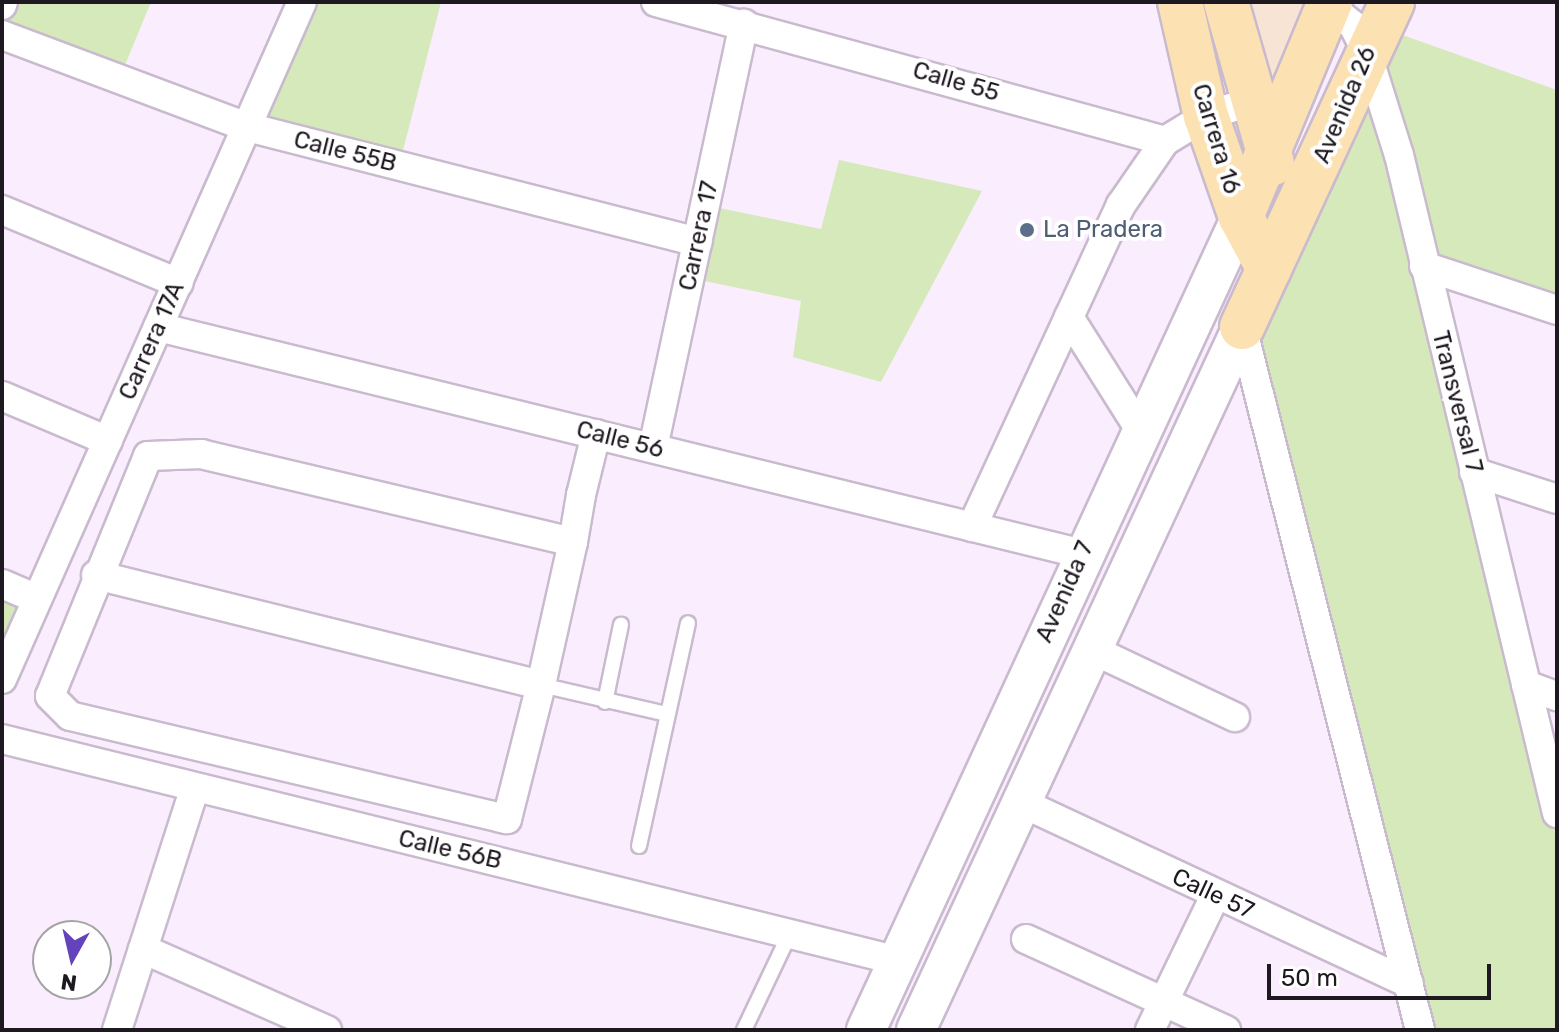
<!DOCTYPE html>
<html>
<head>
<meta charset="utf-8">
<style>
	body { margin:0 }
	#map { position:relative; width:1559px; height:1032px; overflow:hidden; background:#faedfe; font-family:Rubik,sans-serif }
	div>[style] { position:absolute }
	.industrial>* { inset:0; background:#f7e4d4 }
	.green>* { inset:0; background:#d6e9ba }
	.roads { filter:drop-shadow(2px 0 #c9bace) drop-shadow(-2px 0 #c9bace) drop-shadow(0 2px #c9bace) drop-shadow(0 -2px #c9bace) }
	.lane>* { height:14px; margin:-7px; padding:0 7px; transform-origin:7px; border-radius:7px; background:#fff }
	.street>* { height:28px; margin:-14px; padding:0 14px; transform-origin:14px; border-radius:14px; background:#fff }
	.secondary>* { height:38px; margin:-19px; padding:0 19px; transform-origin:19px; border-radius:19px; background:#fff }
	.primary>* { height:44px; margin:-22px; padding:0 22px; transform-origin:22px; border-radius:22px; background:#fce2b2 }
	.dots>* { width:22px; height:22px; translate:-50% -50%; box-sizing:border-box; border:4px solid #fff; border-radius:50% }
	span { translate:-50% -50%; white-space:nowrap; text-align:center; line-height:1.15; -webkit-text-stroke:8px #fff; paint-order:stroke }
	.street-label { font-size:24px; color:#1e1920 }
	.service-label { font-size:24px; color:#4e5e75 }
	.left { translate:0 -50%; text-align:left }
	.frame { position:absolute; inset:0; border:4px solid #1e1920; pointer-events:none }
	.north { position:absolute; left:32px; top:920px; width:80px; height:80px; box-sizing:border-box; background:#fff; border:2px solid #a5a3a6; border-radius:50%; rotate:188deg; font-size:22px; font-weight:700; line-height:32px; text-align:center; color:#1e1920 }
	.north::after { content:''; display:block; margin:auto; width:28px; height:36px; background:#6443bc; clip-path:polygon(50% 0,100% 100%,50% 72%,0 100%) }
	.scale { position:absolute; left:1267px; top:964px; width:224px; height:36px; box-sizing:border-box; border:4px solid #1e1920; border-top:0; padding-left:10px; font-size:24px; line-height:28px; white-space:nowrap; color:#1e1920; -webkit-text-stroke:6px #fff; paint-order:stroke }
</style>
</head>
<body>
<div id="map">
	<div class="industrial">
		<div style="clip-path:polygon(1232px 2px,1330px 2px,1266px 155px)"></div>
	</div>
	<div class="green">
		<div style="clip-path:polygon(2px 2px,151px 2px,118px 82px,2px 35px)"></div>
		<div style="clip-path:polygon(302px 2px,441px 2px,399px 166px,247px 127px)"></div>
		<div style="clip-path:polygon(1380px 27px,1557px 90px,1557px 310px,1424px 266px)"></div>
		<div style="clip-path:polygon(1366px 50px,1557px 813px,1557px 1030px,1419px 1030px,1242px 327px)"></div>
		<div style="clip-path:polygon(839px 160px,982px 191px,881px 382px,793px 357px,801px 301px,690px 278px,705px 205px,821px 229px)"></div>
		<div style="clip-path:polygon(2px 584px,37px 599px,2px 679px)"></div>
	</div>
	<div class="roads">
		<div class="lane">
			<div style="left:541px;top:685px;width:129px;rotate:13deg"></div>
			<div style="left:605px;top:702px;width:79px;rotate:-78.3deg"></div>
			<div style="left:639px;top:846px;width:228px;rotate:-77.6deg"></div>
			<div style="left:744px;top:1030px;width:110px;rotate:-64.6deg"></div>
		</div>
		<div class="street">
			<div style="left:656px;top:2px;width:528px;rotate:15.27deg"></div>
			<div style="left:1165px;top:141px;width:48px;rotate:-31.4deg"></div>
			<div style="left:1206px;top:116px;width:45px;rotate:-18deg"></div>
			<div style="left:2px;top:5px;width:3px;rotate:-72deg"></div>
			<div style="left:1328px;top:5px;width:32px;rotate:39deg"></div>
			<div style="left:1353px;top:25px;width:28px;rotate:63deg"></div>
			<div style="left:1366px;top:50px;width:110px;rotate:72.6deg"></div>
			<div style="left:1399px;top:155px;width:677px;rotate:76.5deg"></div>
			<div style="left:2px;top:35px;width:262px;rotate:20.6deg"></div>
			<div style="left:247px;top:127px;width:465px;rotate:14.3deg"></div>
			<div style="left:2px;top:210px;width:191px;rotate:22.5deg"></div>
			<div style="left:1424px;top:266px;width:140px;rotate:18.3deg"></div>
			<div style="left:1069px;top:317px;width:131px;rotate:57.8deg"></div>
			<div style="left:158px;top:327px;width:952px;rotate:13.79deg"></div>
			<div style="left:1242px;top:327px;width:725px;rotate:75.79deg"></div>
			<div style="left:2px;top:396px;width:115px;rotate:23deg"></div>
			<div style="left:653px;top:448px;width:434px;rotate:-77.9deg"></div>
			<div style="left:1474px;top:472px;width:87px;rotate:18deg"></div>
			<div style="left:972px;top:527px;width:355px;rotate:-65.2deg"></div>
			<div style="left:1121px;top:205px;width:78px;rotate:-55.5deg"></div>
			<div style="left:573px;top:542px;width:381px;rotate:-166.7deg"></div>
			<div style="left:202px;top:454px;width:54px;rotate:177.9deg"></div>
			<div style="left:148px;top:456px;width:259px;rotate:112.2deg"></div>
			<div style="left:50px;top:696px;width:28px;rotate:45deg"></div>
			<div style="left:70px;top:716px;width:449px;rotate:13.3deg"></div>
			<div style="left:507px;top:819px;width:138px;rotate:-75.8deg"></div>
			<div style="left:541px;top:685px;width:147px;rotate:-77.4deg"></div>
			<div style="left:573px;top:542px;width:48px;rotate:-80.3deg"></div>
			<div style="left:581px;top:495px;width:63px;rotate:-76.2deg"></div>
			<div style="left:96px;top:575px;width:458px;rotate:13.9deg"></div>
			<div style="left:2px;top:584px;width:38px;rotate:23deg"></div>
			<div style="left:1093px;top:650px;width:157px;rotate:25.3deg"></div>
			<div style="left:2px;top:679px;width:740px;rotate:-66.1deg"></div>
			<div style="left:1526px;top:685px;width:33px;rotate:20deg"></div>
			<div style="left:2px;top:739px;width:924px;rotate:13.9deg"></div>
			<div style="left:1020px;top:802px;width:429px;rotate:25deg"></div>
			<div style="left:1026px;top:939px;width:220px;rotate:24.5deg"></div>
			<div style="left:143px;top:949px;width:201px;rotate:23.8deg"></div>
			<div style="left:117px;top:1030px;width:252px;rotate:-72.2deg"></div>
			<div style="left:1150px;top:1030px;width:149px;rotate:-64.1deg"></div>
		</div>
		<div class="secondary">
			<div style="left:866px;top:1030px;width:895px;rotate:-65.24deg"></div>
			<div style="left:916px;top:1030px;width:775px;rotate:-65.12deg"></div>
		</div>
		<div class="primary">
			<div style="left:1180px;top:2px;width:117px;rotate:77.2deg"></div>
			<div style="left:1206px;top:116px;width:107px;rotate:70.9deg"></div>
			<div style="left:1241px;top:217px;width:59px;rotate:61.7deg"></div>
			<div style="left:1226px;top:2px;width:168px;rotate:74.1deg"></div>
			<div style="left:1241px;top:217px;width:233px;rotate:-67.5deg"></div>
			<div style="left:1242px;top:327px;width:358px;rotate:-65.2deg"></div>
		</div>
	</div>
	<div class="dots">
		<div style="left:1027px;top:230px;background:#5c6f8a"></div>
	</div>
	<div class="street-label">
		<span style="left:956px;top:82px;rotate:16deg">Calle 55</span>
		<span style="left:1345px;top:105px;rotate:-67deg">Avenida 26</span>
		<span style="left:1216px;top:139px;rotate:73deg">Carrera 16</span>
		<span style="left:345px;top:152px;rotate:14deg">Calle 55B</span>
		<span style="left:699px;top:236px;rotate:-78deg">Carrera 17</span>
		<span style="left:152px;top:341px;rotate:-66deg">Carrera 17A</span>
		<span style="left:1457px;top:402px;rotate:76deg">Transversal 7</span>
		<span style="left:620px;top:440px;rotate:14deg">Calle 56</span>
		<span style="left:1065px;top:592px;rotate:-66deg">Avenida 7</span>
		<span style="left:450px;top:850px;rotate:13deg">Calle 56B</span>
		<span style="left:1213px;top:894px;rotate:25deg">Calle 57</span>
	</div>
	<div class="service-label">
		<span class="left" style="left:1043px;top:230px">La Pradera</span>
	</div>
	<div class="frame"></div>
	<div class="north">N</div>
	<div class="scale">50 m</div>
</div>
</body>
</html>
